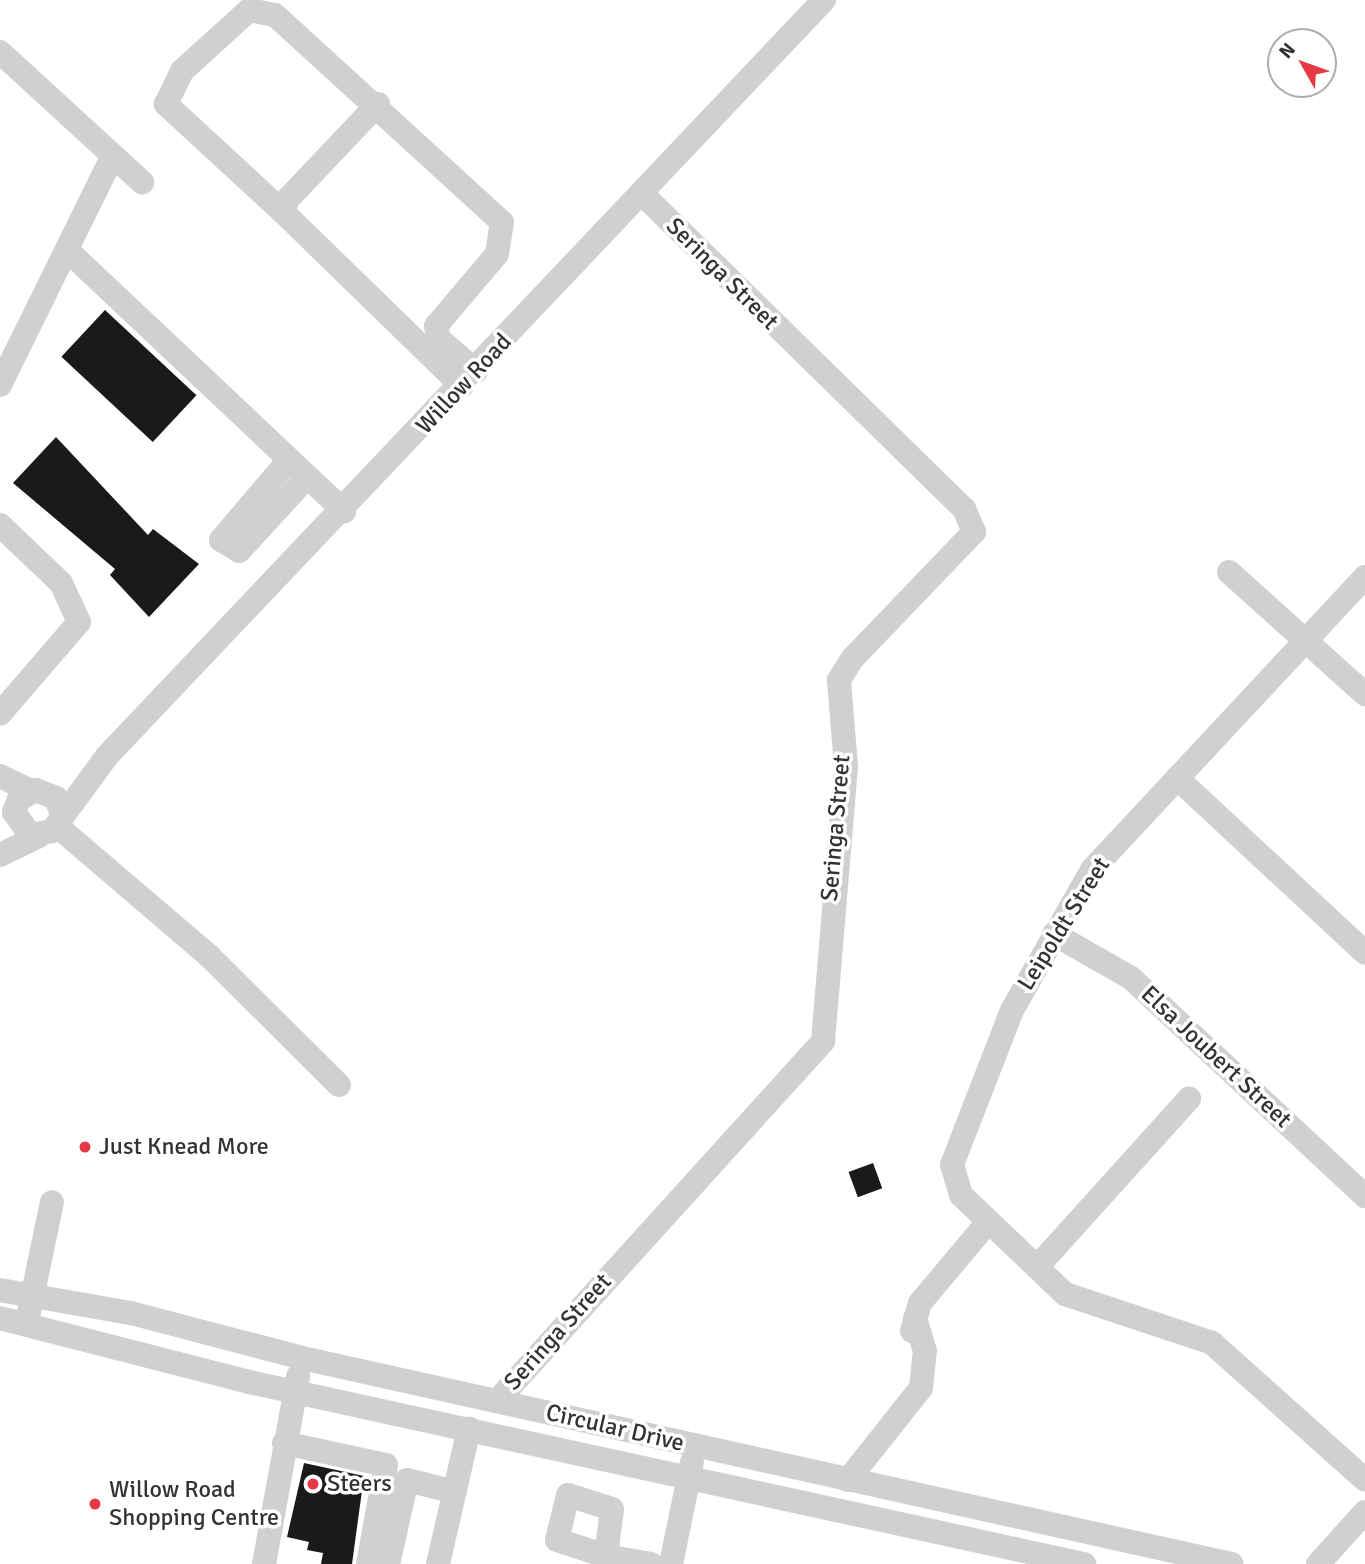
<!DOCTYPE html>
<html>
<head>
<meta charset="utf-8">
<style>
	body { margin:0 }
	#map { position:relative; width:1365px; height:1564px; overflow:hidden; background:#fff; font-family:Signika,sans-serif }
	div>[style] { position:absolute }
	.building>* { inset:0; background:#1a1a1a; transform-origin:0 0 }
	.minor>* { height:24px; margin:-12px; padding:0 12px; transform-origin:12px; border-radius:12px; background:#d0d0d0 }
	.dots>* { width:19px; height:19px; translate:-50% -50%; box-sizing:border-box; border:4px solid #fff; border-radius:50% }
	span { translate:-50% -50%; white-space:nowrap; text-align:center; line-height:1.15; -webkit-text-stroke:7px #fff; paint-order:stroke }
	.street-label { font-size:24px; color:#333 }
	.poi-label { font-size:24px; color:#333 }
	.left { translate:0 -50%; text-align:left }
	.north { position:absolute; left:1267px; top:28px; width:70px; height:70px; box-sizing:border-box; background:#fff; border:2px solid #adadad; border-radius:50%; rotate:310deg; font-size:19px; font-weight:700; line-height:28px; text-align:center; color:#333 }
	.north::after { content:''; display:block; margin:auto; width:24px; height:32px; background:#e63946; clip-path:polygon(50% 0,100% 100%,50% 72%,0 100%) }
</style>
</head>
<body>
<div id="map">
	<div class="building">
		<div style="left:105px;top:310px;width:125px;height:64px;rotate:43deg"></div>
		<div style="clip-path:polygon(56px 437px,148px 535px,153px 529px,199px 564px,149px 617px,110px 575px,115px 569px,13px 483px)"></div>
		<div style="left:873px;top:1163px;width:27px;height:26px;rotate:70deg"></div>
		<div style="clip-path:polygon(304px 1463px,364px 1476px,352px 1564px,321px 1564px,323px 1553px,307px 1550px,309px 1542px,287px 1537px)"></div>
	</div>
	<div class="minor">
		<div style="left:0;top:52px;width:193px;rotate:42.5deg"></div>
		<div style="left:378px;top:104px;width:132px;rotate:133.5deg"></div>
		<div style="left:287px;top:200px;width:13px;rotate:103deg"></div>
		<div style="left:284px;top:213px;width:248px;rotate:44.2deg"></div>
		<div style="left:284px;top:213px;width:161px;rotate:-137.3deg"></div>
		<div style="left:166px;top:104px;width:37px;rotate:-64deg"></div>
		<div style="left:182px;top:71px;width:91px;rotate:-42.3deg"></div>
		<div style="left:249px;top:10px;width:26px;rotate:11deg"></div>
		<div style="left:275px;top:15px;width:307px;rotate:42.4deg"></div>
		<div style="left:502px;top:222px;width:32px;rotate:99deg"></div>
		<div style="left:497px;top:254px;width:94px;rotate:130.3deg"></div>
		<div style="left:436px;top:326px;width:13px;rotate:77deg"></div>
		<div style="left:439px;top:339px;width:49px;rotate:40.9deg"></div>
		<div style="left:67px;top:250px;width:381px;rotate:43.3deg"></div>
		<div style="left:0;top:385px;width:254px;rotate:-63.8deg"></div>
		<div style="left:289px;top:460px;width:105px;rotate:130.4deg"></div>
		<div style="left:221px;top:540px;width:21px;rotate:31deg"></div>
		<div style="left:239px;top:551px;width:100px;rotate:-47.4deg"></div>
		<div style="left:0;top:525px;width:84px;rotate:43.6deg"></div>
		<div style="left:61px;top:583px;width:43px;rotate:65.2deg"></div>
		<div style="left:79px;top:622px;width:121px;rotate:130.7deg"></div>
		<div style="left:1229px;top:572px;width:183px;rotate:41.9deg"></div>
		<div style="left:1365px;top:577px;width:400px;rotate:133deg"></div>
		<div style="left:1092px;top:870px;width:161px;rotate:119.7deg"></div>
		<div style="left:1012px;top:1010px;width:166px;rotate:111.2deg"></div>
		<div style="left:952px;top:1165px;width:31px;rotate:73deg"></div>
		<div style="left:961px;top:1195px;width:144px;rotate:43.6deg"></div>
		<div style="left:1065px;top:1294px;width:155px;rotate:18.4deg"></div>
		<div style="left:1212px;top:1343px;width:205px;rotate:41.8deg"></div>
		<div style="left:0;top:776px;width:34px;rotate:26deg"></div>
		<div style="left:1177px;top:778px;width:257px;rotate:42.9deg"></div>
		<div style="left:61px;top:812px;width:15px;rotate:-110deg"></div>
		<div style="left:56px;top:798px;width:22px;rotate:-158deg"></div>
		<div style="left:36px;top:790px;width:19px;rotate:152deg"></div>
		<div style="left:19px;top:799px;width:14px;rotate:111deg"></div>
		<div style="left:14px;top:812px;width:28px;rotate:55deg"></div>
		<div style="left:30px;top:835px;width:22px;rotate:-10deg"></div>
		<div style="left:52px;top:831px;width:93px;rotate:-53.7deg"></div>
		<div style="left:107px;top:756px;width:1042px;rotate:-46.52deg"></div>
		<div style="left:57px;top:826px;width:200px;rotate:40.5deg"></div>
		<div style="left:209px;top:956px;width:183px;rotate:44.8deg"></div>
		<div style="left:0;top:855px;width:43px;rotate:-26deg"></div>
		<div style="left:1054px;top:934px;width:89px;rotate:29.7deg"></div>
		<div style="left:1131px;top:978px;width:320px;rotate:43deg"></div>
		<div style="left:1037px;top:1267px;width:227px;rotate:-47.9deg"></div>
		<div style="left:0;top:1290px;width:133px;rotate:10deg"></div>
		<div style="left:131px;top:1313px;width:177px;rotate:14.7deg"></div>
		<div style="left:302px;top:1358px;width:952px;rotate:12.5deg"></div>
		<div style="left:29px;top:1312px;width:112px;rotate:-78.2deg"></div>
		<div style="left:0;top:1318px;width:257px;rotate:14.4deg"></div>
		<div style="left:249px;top:1382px;width:855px;rotate:12.3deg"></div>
		<div style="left:912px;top:1331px;width:29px;rotate:-74deg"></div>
		<div style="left:920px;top:1303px;width:106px;rotate:-50deg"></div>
		<div style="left:497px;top:1401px;width:486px;rotate:-47.8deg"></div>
		<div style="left:823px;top:1041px;width:276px;rotate:-85.2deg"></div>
		<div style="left:846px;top:766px;width:86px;rotate:-94.7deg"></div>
		<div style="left:839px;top:680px;width:26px;rotate:-58deg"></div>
		<div style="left:853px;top:658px;width:175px;rotate:-46.2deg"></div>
		<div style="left:974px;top:532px;width:25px;rotate:-113deg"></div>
		<div style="left:964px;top:509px;width:450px;rotate:-135.6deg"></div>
		<div style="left:284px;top:1443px;width:104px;rotate:12.2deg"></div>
		<div style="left:386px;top:1465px;width:101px;rotate:100.3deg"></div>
		<div style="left:848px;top:1480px;width:117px;rotate:-51.6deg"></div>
		<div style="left:921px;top:1388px;width:37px;rotate:-84deg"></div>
		<div style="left:925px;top:1351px;width:34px;rotate:-107deg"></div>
		<div style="left:606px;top:1556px;width:47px;rotate:-82.7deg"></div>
		<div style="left:612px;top:1509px;width:46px;rotate:-162.3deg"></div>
		<div style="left:568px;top:1495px;width:46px;rotate:103.7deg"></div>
		<div style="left:557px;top:1540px;width:52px;rotate:18.1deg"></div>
		<div style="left:606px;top:1556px;width:46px;rotate:10.1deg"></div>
		<div style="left:264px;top:1564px;width:191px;rotate:-79.7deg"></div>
		<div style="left:388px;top:1564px;width:86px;rotate:-77.3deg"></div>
		<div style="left:407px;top:1480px;width:49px;rotate:14deg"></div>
		<div style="left:438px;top:1564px;width:139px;rotate:-77.1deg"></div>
		<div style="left:671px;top:1564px;width:104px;rotate:-78.4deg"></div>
		<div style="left:1318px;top:1564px;width:70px;rotate:-47.9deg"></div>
	</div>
	<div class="dots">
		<div style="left:85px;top:1147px;background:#e63946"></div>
		<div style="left:313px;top:1484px;background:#e63946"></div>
		<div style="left:95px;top:1504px;background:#e63946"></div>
	</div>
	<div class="street-label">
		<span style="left:722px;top:274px;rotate:45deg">Seringa Street</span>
		<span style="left:464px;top:384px;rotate:-47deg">Willow Road</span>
		<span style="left:836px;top:828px;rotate:-85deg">Seringa Street</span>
		<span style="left:1064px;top:924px;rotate:-58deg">Leipoldt Street</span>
		<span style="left:1216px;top:1057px;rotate:43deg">Elsa Joubert Street</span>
		<span style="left:558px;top:1332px;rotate:-48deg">Seringa Street</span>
		<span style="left:615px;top:1428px;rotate:13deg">Circular Drive</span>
	</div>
	<div class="poi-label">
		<span class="left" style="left:99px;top:1147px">Just Knead More</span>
		<span class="left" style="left:327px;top:1484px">Steers</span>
		<span class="left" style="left:109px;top:1504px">Willow Road<br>Shopping Centre</span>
	</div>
	<div class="north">N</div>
</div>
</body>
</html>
